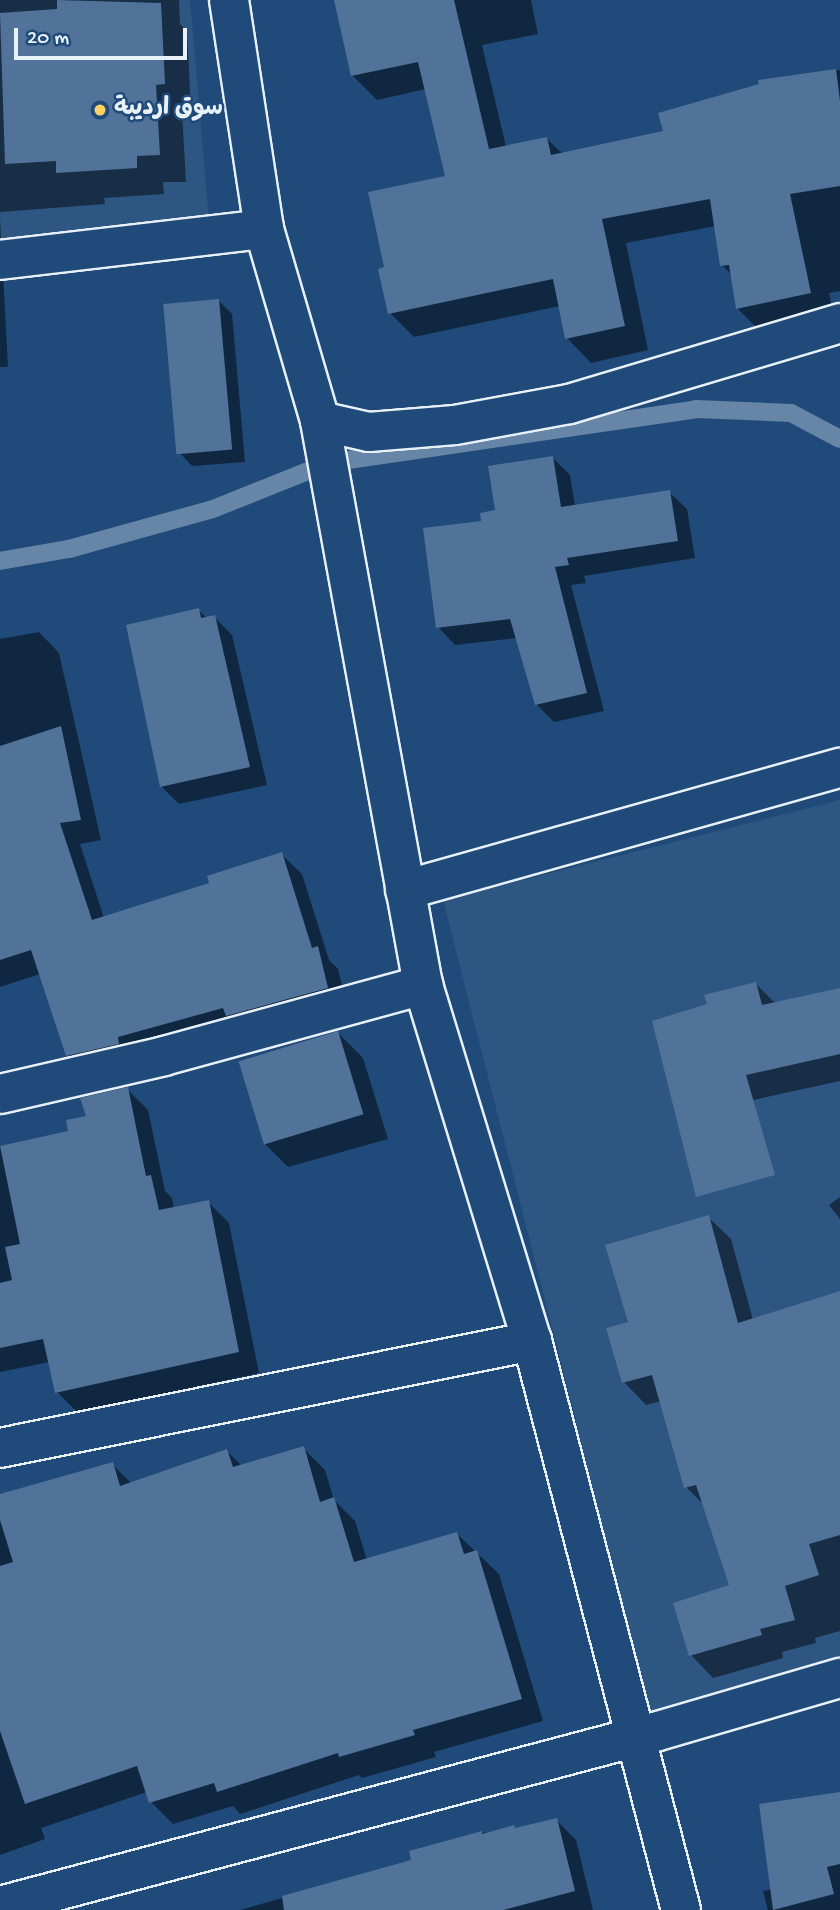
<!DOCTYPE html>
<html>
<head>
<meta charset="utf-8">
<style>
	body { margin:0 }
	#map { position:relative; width:840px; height:1910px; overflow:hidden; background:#1f4a7a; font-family:"Gochi Hand","Playpen Sans Arabic",sans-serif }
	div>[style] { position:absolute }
	.built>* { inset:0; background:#2e5683 }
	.shadow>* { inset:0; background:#0007 }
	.stream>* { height:18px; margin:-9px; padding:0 9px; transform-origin:9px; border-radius:9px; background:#6685a7 }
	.building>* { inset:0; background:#517399; transform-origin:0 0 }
	.roads { filter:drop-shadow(2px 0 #e8f1f8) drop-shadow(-2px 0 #e8f1f8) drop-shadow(0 2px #e8f1f8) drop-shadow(0 -2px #e8f1f8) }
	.street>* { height:38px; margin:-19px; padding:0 19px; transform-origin:19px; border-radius:19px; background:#1f4a7a }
	.dots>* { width:19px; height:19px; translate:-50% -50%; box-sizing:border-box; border:4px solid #1f4a7a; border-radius:50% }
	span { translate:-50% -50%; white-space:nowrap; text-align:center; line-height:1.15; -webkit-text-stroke:5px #1f4a7a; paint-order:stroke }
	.poi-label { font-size:24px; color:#e8f1f8; font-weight:700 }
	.left { translate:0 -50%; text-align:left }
	.scale { position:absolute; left:14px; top:28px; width:173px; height:32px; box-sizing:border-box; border:4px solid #e8f1f8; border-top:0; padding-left:9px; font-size:21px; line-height:24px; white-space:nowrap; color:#e8f1f8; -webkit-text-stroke:5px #1f4a7a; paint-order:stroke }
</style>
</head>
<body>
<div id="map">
	<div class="built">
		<div style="clip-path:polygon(0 0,190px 0,209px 219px,0 242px)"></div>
		<div style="clip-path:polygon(840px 800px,840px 1670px,655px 1732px,443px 900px)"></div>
	</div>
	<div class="shadow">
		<div style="clip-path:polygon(0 0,179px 0,180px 24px,187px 31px,191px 111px,182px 111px,186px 182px,163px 182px,164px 194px,104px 198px,105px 204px,0 212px)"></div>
		<div style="clip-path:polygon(336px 0,531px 0,538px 34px,482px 45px,506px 147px,547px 139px,563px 154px,665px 132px,761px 86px,760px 81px,840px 70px,840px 291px,829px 293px,834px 317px,762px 333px,737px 308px,732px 275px,722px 265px,716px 226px,626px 243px,648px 350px,591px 363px,567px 338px,560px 306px,414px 337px,390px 313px,447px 177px,426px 89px,377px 100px,353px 76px)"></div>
		<div style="clip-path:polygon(0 218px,8px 367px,0 367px)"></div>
		<div style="clip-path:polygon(218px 300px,232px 314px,245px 462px,192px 466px,179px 452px)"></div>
		<div style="clip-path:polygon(553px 458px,570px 475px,575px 506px,669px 492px,687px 509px,695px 558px,584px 576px,586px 583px,571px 585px,604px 711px,554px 722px,536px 704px,517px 638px,455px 645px,438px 627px,483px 523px)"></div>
		<div style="clip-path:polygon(198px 610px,207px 618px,214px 617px,232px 635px,267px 785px,179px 804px,161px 786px)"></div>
		<div style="clip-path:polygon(39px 632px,59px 653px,101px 840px,80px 844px,104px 918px,211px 884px,281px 854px,302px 874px,329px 960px,338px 969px,348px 1009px,89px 1076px,68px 1055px,40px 974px,0 987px,0 639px)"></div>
		<div style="clip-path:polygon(756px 984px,776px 1004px,840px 990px,840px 1081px,694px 1113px,709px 1006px)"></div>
		<div style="clip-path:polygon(338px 1033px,363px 1058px,388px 1139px,288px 1167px,263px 1142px)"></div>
		<div style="clip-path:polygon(127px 1089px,148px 1110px,165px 1191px,172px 1198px,174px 1209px,208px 1202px,229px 1223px,259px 1373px,78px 1413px,57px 1392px,50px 1362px,0 1372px,0 1148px,70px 1132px)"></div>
		<div style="clip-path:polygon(840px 1197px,840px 1219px,829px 1205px)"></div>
		<div style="clip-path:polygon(708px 1217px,731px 1239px,753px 1320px,840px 1292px,840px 1631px,815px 1638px,816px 1643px,782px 1652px,783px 1658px,713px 1678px,691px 1655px,731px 1587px,704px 1505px,686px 1487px,661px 1401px,646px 1405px,624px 1382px,630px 1323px)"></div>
		<div style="clip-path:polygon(303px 1448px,325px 1470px,334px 1500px,355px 1521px,367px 1560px,457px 1534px,499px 1574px,543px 1721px,434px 1752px,436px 1757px,362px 1778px,359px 1775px,240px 1814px,233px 1806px,173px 1824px,151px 1802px,147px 1792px,41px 1828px,45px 1839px,0 1855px,0 1496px,112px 1464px,132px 1484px,227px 1451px,242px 1466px)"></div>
		<div style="clip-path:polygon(840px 1793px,840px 1910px,768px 1910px,763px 1891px,772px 1889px)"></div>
		<div style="clip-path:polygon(556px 1820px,576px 1840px,593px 1910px,240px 1910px,413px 1861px,481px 1833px,516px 1830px)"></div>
	</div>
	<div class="stream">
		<div style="left:0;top:561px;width:70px;rotate:-9.9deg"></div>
		<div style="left:69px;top:549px;width:149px;rotate:-15.5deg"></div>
		<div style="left:213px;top:509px;width:124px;rotate:-21.8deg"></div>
		<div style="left:328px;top:463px;width:372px;rotate:-8.3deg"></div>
		<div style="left:696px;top:409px;width:95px;rotate:2.4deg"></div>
		<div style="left:791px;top:413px;width:55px;rotate:28deg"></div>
	</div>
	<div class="building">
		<div style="clip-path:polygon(57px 0,161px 3px,165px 84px,156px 85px,160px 155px,137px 156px,137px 168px,56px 173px,56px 161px,5px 164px,0 13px,57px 9px)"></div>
		<div style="clip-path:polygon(334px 0,454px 0,489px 149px,547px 137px,551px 155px,663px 131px,658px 113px,759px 84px,758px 80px,836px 69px,840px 101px,840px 186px,790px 194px,811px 293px,736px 309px,729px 265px,720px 266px,710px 199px,602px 219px,625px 326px,565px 339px,553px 279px,388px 314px,378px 269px,384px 267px,368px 192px,445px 176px,418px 62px,351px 76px)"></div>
		<div style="left:219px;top:299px;width:151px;height:56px;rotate:85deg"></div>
		<div style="clip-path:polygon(553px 456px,561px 507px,670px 490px,678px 541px,567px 558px,569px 565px,555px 567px,587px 693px,535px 705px,510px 619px,436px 628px,423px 528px,481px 521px,480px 513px,495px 510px,488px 466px)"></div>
		<div style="clip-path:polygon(199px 608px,201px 618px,215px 615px,250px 767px,160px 787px,126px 625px)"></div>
		<div style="clip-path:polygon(61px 726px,81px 820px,60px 823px,92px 920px,209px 883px,207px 876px,282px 852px,312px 948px,318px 946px,328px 988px,226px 1016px,223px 1008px,118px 1037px,119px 1044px,66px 1056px,31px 950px,0 960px,0 746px)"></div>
		<div style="clip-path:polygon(756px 982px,762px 1005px,840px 988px,840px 1054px,746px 1075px,775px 1175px,696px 1197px,652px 1021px,707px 1004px,704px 995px)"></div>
		<div style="left:338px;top:1031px;width:87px;height:104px;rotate:73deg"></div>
		<div style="clip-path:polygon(128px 1087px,146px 1176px,151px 1175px,159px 1210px,209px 1200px,239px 1352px,55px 1393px,43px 1339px,0 1348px,0 1283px,12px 1280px,5px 1247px,20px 1244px,0 1146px,68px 1131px,66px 1120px,86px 1116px,80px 1098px)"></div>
		<div style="clip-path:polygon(709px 1215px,738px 1323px,840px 1291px,840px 1535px,809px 1544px,819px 1575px,785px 1586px,795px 1620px,760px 1629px,762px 1635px,689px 1656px,673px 1603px,729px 1585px,696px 1485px,684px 1488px,652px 1375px,622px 1383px,606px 1328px,628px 1322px,605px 1245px)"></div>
		<div style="clip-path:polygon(304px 1446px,320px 1502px,334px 1497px,354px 1562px,457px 1532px,464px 1554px,477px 1550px,522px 1699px,413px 1730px,415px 1735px,339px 1757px,338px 1753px,217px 1792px,214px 1783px,149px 1803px,137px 1766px,25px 1804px,0 1731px,0 1566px,13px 1562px,0 1520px,0 1494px,113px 1462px,120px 1486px,227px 1449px,233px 1467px)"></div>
		<div style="clip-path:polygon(840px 1792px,840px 1864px,827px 1867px,834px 1894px,773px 1910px,759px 1804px)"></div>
		<div style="clip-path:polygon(557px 1818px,575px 1891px,503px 1910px,284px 1910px,282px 1896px,411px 1860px,409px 1851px,482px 1831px,482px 1834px,514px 1825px,515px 1828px)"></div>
	</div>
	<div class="roads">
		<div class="street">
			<div style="left:229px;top:0;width:232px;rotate:81.3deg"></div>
			<div style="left:264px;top:229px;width:200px;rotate:73.7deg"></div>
			<div style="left:320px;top:421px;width:573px;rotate:79.65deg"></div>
			<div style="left:423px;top:985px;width:372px;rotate:73deg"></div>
			<div style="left:532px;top:1341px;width:588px;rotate:75.33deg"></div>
			<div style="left:0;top:260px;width:266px;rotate:-6.7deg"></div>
			<div style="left:320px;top:421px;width:50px;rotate:12.7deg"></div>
			<div style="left:369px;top:432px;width:86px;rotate:-4.7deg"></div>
			<div style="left:455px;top:425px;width:116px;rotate:-10.4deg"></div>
			<div style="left:569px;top:404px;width:283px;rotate:-16.6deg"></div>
			<div style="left:405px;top:890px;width:452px;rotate:-15.7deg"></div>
			<div style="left:0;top:1094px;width:168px;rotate:-13deg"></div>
			<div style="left:164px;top:1056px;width:269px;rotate:-15.3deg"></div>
			<div style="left:0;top:1448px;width:543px;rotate:-11.37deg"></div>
			<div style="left:0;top:1906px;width:678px;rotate:-14.88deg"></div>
			<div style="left:655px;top:1732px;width:193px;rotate:-16.3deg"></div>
		</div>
	</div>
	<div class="dots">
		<div style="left:100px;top:110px;background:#ffd166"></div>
	</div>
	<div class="poi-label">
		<span class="left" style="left:114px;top:110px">سوق ارديبة</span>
	</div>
	<div class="scale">20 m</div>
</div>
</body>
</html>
